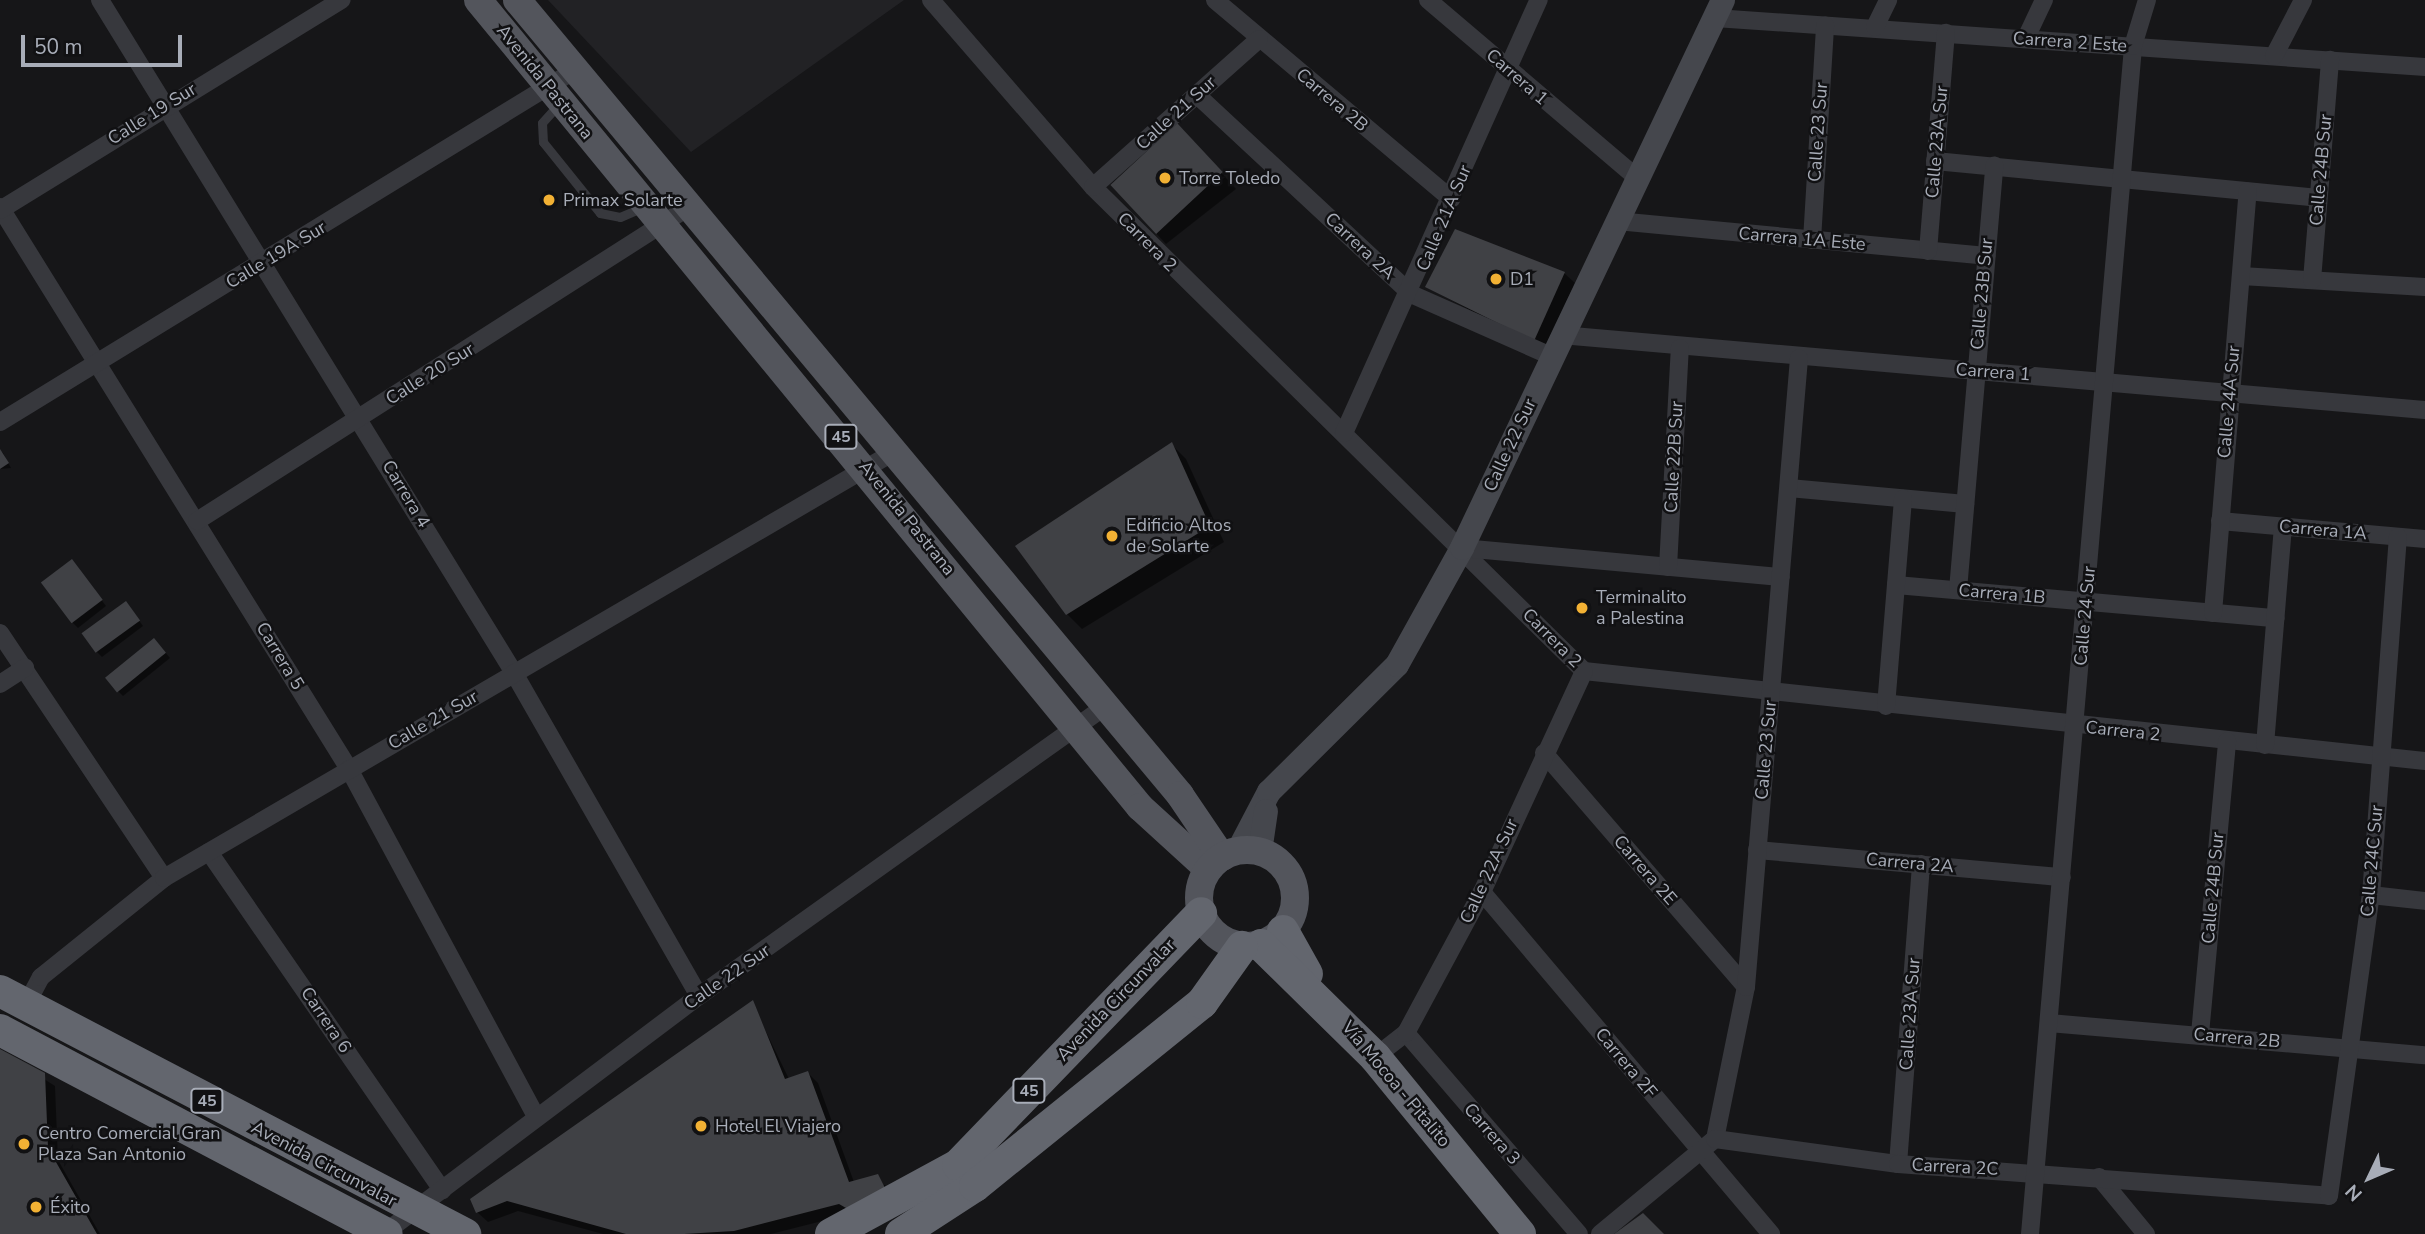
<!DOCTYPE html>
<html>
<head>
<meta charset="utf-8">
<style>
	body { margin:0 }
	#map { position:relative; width:2425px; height:1234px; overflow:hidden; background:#161618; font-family:"Nunito Sans",sans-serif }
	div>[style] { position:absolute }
	.built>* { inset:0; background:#222225 }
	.shadow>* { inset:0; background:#0007 }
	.building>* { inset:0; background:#404145; transform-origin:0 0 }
	.lane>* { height:9px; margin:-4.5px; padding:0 4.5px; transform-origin:4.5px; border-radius:4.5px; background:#37383d }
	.street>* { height:18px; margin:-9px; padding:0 9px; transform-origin:9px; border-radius:9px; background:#37383d }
	.secondary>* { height:24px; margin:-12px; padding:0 12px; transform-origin:12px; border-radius:12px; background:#45474d }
	.primary>* { height:28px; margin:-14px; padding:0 14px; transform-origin:14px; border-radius:14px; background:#53555c }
	.primary>.ring { margin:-14px; padding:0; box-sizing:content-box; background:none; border:28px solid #53555c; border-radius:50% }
	.highway>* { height:32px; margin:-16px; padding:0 16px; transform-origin:16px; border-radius:16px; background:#63666e }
	.dots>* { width:19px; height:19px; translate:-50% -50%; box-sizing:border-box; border:4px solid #111113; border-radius:50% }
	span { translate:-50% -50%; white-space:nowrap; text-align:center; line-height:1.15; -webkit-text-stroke:5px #111113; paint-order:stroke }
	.shield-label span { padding:2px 5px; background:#111113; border:2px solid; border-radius:5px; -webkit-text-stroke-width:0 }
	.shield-label { font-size:16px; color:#a8adb8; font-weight:700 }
	.street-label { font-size:18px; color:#a8adb8 }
	.poi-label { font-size:18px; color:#a8adb8 }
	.left { translate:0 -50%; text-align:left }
	.north { position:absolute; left:2334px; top:1143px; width:70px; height:70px; -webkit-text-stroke:5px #111113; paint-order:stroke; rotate:226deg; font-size:19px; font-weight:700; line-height:28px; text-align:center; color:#a8adb8 }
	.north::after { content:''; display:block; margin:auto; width:24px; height:32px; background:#a8adb8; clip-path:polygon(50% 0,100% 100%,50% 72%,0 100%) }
	.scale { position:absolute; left:21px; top:35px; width:161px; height:32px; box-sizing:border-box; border:4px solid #a8adb8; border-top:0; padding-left:9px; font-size:21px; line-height:24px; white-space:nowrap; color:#a8adb8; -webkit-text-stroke:5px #111113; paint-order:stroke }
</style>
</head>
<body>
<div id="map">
	<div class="built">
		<div style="clip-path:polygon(548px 0,904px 0,691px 152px)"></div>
	</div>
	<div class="shadow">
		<div style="clip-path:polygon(1192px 140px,1236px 189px,1166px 244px,1151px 228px)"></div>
		<div style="clip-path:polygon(1564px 273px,1575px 283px,1544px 350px,1427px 287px)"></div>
		<div style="clip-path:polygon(1171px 444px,1186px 459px,1224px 542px,1082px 629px,1067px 614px)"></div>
		<div style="clip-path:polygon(0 451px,3px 453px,11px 468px,0 469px)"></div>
		<div style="clip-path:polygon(76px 566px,106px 606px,78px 628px,73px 623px)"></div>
		<div style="clip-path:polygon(130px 608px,143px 626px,102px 657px,97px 652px)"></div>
		<div style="clip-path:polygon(159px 645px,170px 658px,123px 696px,118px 691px)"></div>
		<div style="clip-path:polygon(evenodd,752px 1003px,789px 1079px,808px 1073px,818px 1083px,854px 1182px,877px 1176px,898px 1207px,864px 1221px,850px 1214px,771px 1234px,603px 1234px,518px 1211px,488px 1222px,477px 1212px,472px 1200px,752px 1003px,881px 1185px,885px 1185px,895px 1203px,892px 1205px,881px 1185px)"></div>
		<div style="clip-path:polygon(0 1051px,55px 1086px,58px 1160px,100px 1234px,0 1234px)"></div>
	</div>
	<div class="building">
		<div style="left:1177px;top:123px;width:67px;height:91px;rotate:47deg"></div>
		<div style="clip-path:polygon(1455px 229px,1565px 272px,1534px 341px,1425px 287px)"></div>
		<div style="clip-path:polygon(1172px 442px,1210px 526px,1066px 615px,1015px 546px)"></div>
		<div style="clip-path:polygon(0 449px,9px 463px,0 469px)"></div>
		<div style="left:72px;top:559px;width:51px;height:39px;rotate:53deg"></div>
		<div style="left:126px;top:601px;width:24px;height:55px;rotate:54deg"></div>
		<div style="left:154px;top:638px;width:19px;height:63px;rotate:51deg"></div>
		<div style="clip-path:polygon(753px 1000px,785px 1079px,808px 1071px,849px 1182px,878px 1174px,889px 1196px,853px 1212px,839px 1204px,734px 1231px,684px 1234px,626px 1234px,507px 1201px,476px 1213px,470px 1199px)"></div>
		<div style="clip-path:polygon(0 1049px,45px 1073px,48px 1148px,97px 1234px,0 1234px)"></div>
		<div style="clip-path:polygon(1643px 1213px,1664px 1234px,1614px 1234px)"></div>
	</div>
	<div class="lane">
		<div style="left:558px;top:105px;width:24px;rotate:132deg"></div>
		<div style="left:542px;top:123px;width:19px;rotate:87deg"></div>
		<div style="left:543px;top:142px;width:91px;rotate:51.2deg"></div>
		<div style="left:600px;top:213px;width:20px;rotate:11deg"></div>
		<div style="left:620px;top:217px;width:25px;rotate:-23deg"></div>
	</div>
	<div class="street">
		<div style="left:100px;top:0;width:790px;rotate:58.4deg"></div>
		<div style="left:514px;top:673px;width:372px;rotate:60.2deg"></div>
		<div style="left:931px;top:0;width:247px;rotate:49.1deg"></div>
		<div style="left:1093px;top:187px;width:689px;rotate:44.59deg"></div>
		<div style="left:1584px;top:671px;width:846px;rotate:6.11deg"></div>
		<div style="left:1215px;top:0;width:309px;rotate:40.1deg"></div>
		<div style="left:1428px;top:0;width:276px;rotate:40.4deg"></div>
		<div style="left:1715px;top:18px;width:712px;rotate:3.95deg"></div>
		<div style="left:1875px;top:27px;width:30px;rotate:-64deg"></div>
		<div style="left:2026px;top:38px;width:42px;rotate:-64.7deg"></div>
		<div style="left:2274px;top:56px;width:63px;rotate:-62.6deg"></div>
		<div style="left:1197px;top:95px;width:292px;rotate:42.9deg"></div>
		<div style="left:1411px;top:294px;width:153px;rotate:23.9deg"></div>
		<div style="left:1935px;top:161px;width:385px;rotate:5.5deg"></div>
		<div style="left:1093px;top:187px;width:222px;rotate:-41.7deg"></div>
		<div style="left:0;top:207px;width:662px;rotate:58.16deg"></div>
		<div style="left:349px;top:769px;width:396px;rotate:61.7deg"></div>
		<div style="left:0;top:210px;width:401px;rotate:-31.6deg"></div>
		<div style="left:1617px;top:221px;width:371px;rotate:5.4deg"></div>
		<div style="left:1812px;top:240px;width:215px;rotate:-86.5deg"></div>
		<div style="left:1928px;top:251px;width:219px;rotate:-85.3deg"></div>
		<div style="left:2241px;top:276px;width:184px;rotate:3.4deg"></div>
		<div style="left:2312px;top:280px;width:221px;rotate:-85.3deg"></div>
		<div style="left:1561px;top:335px;width:867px;rotate:4.96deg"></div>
		<div style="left:0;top:422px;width:674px;rotate:-31.47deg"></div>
		<div style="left:1344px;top:433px;width:475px;rotate:-65.8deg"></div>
		<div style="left:1789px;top:488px;width:177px;rotate:5.2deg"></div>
		<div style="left:197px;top:521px;width:584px;rotate:-32.55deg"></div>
		<div style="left:2220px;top:521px;width:206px;rotate:5deg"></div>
		<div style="left:1462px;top:548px;width:320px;rotate:5.2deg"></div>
		<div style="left:1668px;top:567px;width:219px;rotate:-86.9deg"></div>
		<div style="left:1896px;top:585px;width:381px;rotate:5deg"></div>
		<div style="left:1958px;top:590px;width:426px;rotate:-85.1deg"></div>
		<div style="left:2213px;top:613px;width:423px;rotate:-85.3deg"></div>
		<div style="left:0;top:633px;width:295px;rotate:56.2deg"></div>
		<div style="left:0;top:684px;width:30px;rotate:-33deg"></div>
		<div style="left:1886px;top:706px;width:208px;rotate:-85.3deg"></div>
		<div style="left:2265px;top:745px;width:219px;rotate:-85.3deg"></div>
		<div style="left:1544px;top:753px;width:309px;rotate:49.2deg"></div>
		<div style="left:1757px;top:850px;width:306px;rotate:5.1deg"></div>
		<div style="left:209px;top:852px;width:411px;rotate:55.4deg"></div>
		<div style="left:1482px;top:892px;width:448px;rotate:49.8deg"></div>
		<div style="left:2371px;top:895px;width:54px;rotate:6.3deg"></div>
		<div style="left:26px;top:1005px;width:32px;rotate:-62deg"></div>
		<div style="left:41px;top:977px;width:158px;rotate:-38.8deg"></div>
		<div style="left:164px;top:878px;width:845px;rotate:-30.27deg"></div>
		<div style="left:2049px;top:1023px;width:377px;rotate:4.9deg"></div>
		<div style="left:1406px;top:1033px;width:265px;rotate:49.3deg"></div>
		<div style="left:2200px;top:1034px;width:294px;rotate:-84.7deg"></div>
		<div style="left:1375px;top:1057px;width:39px;rotate:-38deg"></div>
		<div style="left:1406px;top:1033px;width:160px;rotate:-61.7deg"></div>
		<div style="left:1482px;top:892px;width:243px;rotate:-65.2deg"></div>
		<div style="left:1715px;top:1139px;width:155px;rotate:-78.5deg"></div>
		<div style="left:1746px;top:987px;width:631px;rotate:-85.18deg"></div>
		<div style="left:1898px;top:1164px;width:301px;rotate:-85.6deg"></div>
		<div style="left:2099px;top:1177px;width:74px;rotate:50.5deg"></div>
		<div style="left:383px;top:1234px;width:396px;rotate:-37deg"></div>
		<div style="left:699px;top:996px;width:495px;rotate:-35.5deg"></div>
		<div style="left:1600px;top:1234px;width:149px;rotate:-39.6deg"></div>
		<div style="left:1715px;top:1139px;width:185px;rotate:7.8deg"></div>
		<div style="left:1898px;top:1164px;width:432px;rotate:4.2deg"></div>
		<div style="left:2329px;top:1196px;width:304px;rotate:-82.1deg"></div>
		<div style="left:2371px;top:895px;width:359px;rotate:-85.7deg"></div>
		<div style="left:2030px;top:1234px;width:1192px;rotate:-85.04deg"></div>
		<div style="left:2133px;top:46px;width:48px;rotate:-73.1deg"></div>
	</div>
	<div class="secondary">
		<div style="left:1238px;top:851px;width:67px;rotate:-62.3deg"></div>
		<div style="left:1269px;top:792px;width:180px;rotate:-44.8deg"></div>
		<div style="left:1397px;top:665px;width:134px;rotate:-60.9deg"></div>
		<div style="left:1462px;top:548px;width:607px;rotate:-64.53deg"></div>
		<div style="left:1260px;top:852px;width:41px;rotate:-81.7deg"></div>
	</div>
	<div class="primary">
		<div style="left:478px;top:0;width:1044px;rotate:50.64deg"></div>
		<div style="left:1140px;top:807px;width:92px;rotate:42.4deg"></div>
		<div style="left:517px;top:0;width:1035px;rotate:50.17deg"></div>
		<div style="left:1180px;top:795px;width:75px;rotate:55.9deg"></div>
		<div class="ring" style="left:1199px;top:850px;width:68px;height:68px"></div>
	</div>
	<div class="highway">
		<div style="left:1283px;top:931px;width:49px;rotate:60.8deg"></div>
		<div style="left:1261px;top:945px;width:160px;rotate:44.5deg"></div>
		<div style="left:1375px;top:1057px;width:229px;rotate:50.7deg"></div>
		<div style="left:0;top:991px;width:525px;rotate:27.59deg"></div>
		<div style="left:0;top:1030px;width:437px;rotate:27.8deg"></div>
		<div style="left:831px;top:1234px;width:145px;rotate:-28.5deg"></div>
		<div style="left:958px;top:1165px;width:350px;rotate:-46deg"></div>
		<div style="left:901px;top:1234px;width:88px;rotate:-33deg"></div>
		<div style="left:975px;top:1186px;width:292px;rotate:-38.9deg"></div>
		<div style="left:1202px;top:1003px;width:69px;rotate:-54.5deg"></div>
	</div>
	<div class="dots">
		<div style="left:1165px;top:178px;background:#f2b134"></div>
		<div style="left:549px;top:200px;background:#f2b134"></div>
		<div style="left:1496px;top:279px;background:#f2b134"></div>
		<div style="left:1112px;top:536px;background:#f2b134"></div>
		<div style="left:1582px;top:608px;background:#f2b134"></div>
		<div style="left:701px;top:1126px;background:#f2b134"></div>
		<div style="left:24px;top:1144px;background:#f2b134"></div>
		<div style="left:36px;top:1207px;background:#f2b134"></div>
	</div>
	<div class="shield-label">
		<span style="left:841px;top:437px">45</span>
		<span style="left:1029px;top:1091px">45</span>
		<span style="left:207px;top:1101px">45</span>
	</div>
	<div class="street-label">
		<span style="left:2070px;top:42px;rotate:4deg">Carrera 2 Este</span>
		<span style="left:1517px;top:77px;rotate:41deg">Carrera 1</span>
		<span style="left:545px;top:82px;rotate:51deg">Avenida Pastrana</span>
		<span style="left:1332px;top:100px;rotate:40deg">Carrera 2B</span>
		<span style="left:1176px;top:113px;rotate:-42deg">Calle 21 Sur</span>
		<span style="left:152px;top:114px;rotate:-32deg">Calle 19 Sur</span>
		<span style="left:1818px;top:132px;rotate:-86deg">Calle 23 Sur</span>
		<span style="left:1937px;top:142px;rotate:-85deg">Calle 23A Sur</span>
		<span style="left:2321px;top:170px;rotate:-85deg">Calle 24B Sur</span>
		<span style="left:1444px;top:218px;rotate:-67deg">Calle 21A Sur</span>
		<span style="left:1802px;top:239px;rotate:5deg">Carrera 1A Este</span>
		<span style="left:1147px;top:242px;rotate:45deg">Carrera 2</span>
		<span style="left:1360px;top:246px;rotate:43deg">Carrera 2A</span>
		<span style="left:276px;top:255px;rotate:-31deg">Calle 19A Sur</span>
		<span style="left:1982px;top:294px;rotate:-85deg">Calle 23B Sur</span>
		<span style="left:1993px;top:372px;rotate:4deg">Carrera 1</span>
		<span style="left:430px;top:374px;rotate:-32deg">Calle 20 Sur</span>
		<span style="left:2229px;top:402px;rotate:-85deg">Calle 24A Sur</span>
		<span style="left:1510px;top:445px;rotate:-65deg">Calle 22 Sur</span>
		<span style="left:1674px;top:457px;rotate:-87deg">Calle 22B Sur</span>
		<span style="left:406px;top:494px;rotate:59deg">Carrera 4</span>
		<span style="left:907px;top:518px;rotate:51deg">Avenida Pastrana</span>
		<span style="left:2323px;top:530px;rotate:5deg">Carrera 1A</span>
		<span style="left:2002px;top:594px;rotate:5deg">Carrera 1B</span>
		<span style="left:2085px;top:616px;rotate:-85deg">Calle 24 Sur</span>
		<span style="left:1552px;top:638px;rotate:45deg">Carrera 2</span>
		<span style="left:280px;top:656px;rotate:59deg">Carrera 5</span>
		<span style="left:433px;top:720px;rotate:-30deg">Calle 21 Sur</span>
		<span style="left:2123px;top:731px;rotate:6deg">Carrera 2</span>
		<span style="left:1766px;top:750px;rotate:-85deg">Calle 23 Sur</span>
		<span style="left:2372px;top:861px;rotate:-85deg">Calle 24C Sur</span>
		<span style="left:1910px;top:863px;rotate:5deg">Carrera 2A</span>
		<span style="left:1645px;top:870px;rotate:49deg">Carrera 2E</span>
		<span style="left:1489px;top:871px;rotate:-65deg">Calle 22A Sur</span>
		<span style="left:2213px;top:888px;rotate:-85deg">Calle 24B Sur</span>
		<span style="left:727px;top:977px;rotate:-35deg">Calle 22 Sur</span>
		<span style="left:1116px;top:1000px;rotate:-46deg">Avenida Circunvalar</span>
		<span style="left:1910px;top:1014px;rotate:-86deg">Calle 23A Sur</span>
		<span style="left:326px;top:1020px;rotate:56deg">Carrera 6</span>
		<span style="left:2237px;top:1038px;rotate:5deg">Carrera 2B</span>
		<span style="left:1626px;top:1063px;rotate:50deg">Carrera 2F</span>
		<span style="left:1396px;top:1084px;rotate:50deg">Vía Mocoa - Pitalito</span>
		<span style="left:1492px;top:1134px;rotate:49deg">Carrera 3</span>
		<span style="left:324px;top:1164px;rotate:28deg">Avenida Circunvalar</span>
		<span style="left:1955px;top:1167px;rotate:3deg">Carrera 2C</span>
	</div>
	<div class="poi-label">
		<span class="left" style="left:1179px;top:178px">Torre Toledo</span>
		<span class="left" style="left:563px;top:200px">Primax Solarte</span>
		<span class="left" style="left:1510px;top:279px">D1</span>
		<span class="left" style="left:1126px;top:536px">Edificio Altos<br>de Solarte</span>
		<span class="left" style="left:1596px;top:608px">Terminalito<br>a Palestina</span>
		<span class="left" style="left:715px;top:1126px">Hotel El Viajero</span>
		<span class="left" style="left:38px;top:1144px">Centro Comercial Gran<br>Plaza San Antonio</span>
		<span class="left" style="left:50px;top:1207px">Éxito</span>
	</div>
	<div class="north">N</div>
	<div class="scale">50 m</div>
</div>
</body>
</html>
